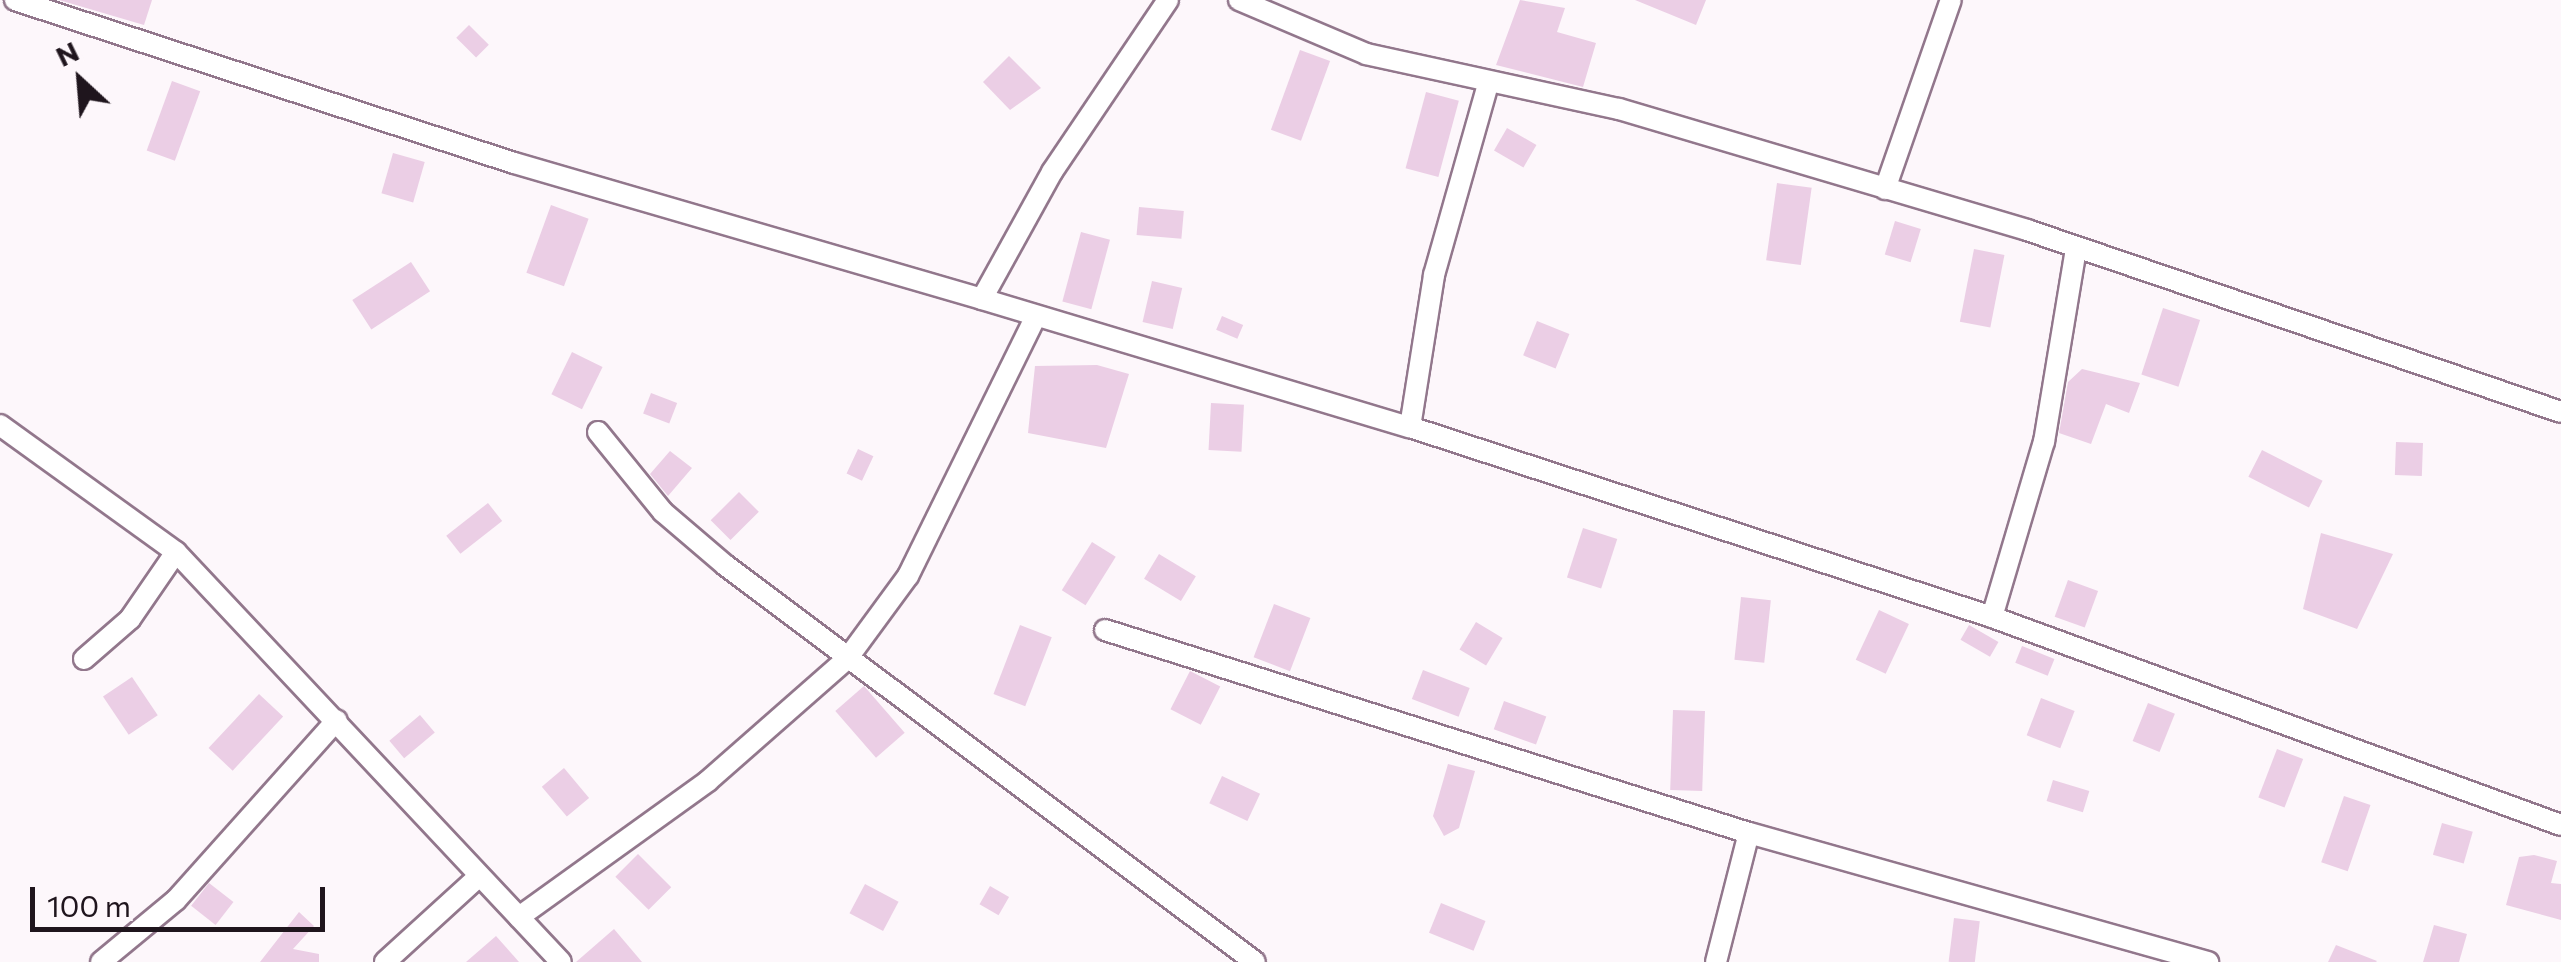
<!DOCTYPE html>
<html>
<head>
<meta charset="utf-8">
<style>
	body { margin:0 }
	#map { position:relative; width:2561px; height:962px; overflow:hidden; background:#fdf7fb; font-family:Commissioner,sans-serif }
	div>[style] { position:absolute }
	.building>* { inset:0; background:#ebcee5; transform-origin:0 0 }
	.roads { filter:drop-shadow(2px 0 #92778c) drop-shadow(-2px 0 #92778c) drop-shadow(0 2px #92778c) drop-shadow(0 -2px #92778c) }
	.minor>* { height:20px; margin:-10px; padding:0 10px; transform-origin:10px; border-radius:10px; background:#fff }
	span { translate:-50% -50%; white-space:nowrap; text-align:center; line-height:1.15; -webkit-text-stroke:9px #fdf7fb; paint-order:stroke }
	.north { position:absolute; left:30px; top:30px; width:100px; height:100px; -webkit-text-stroke:8px #fdf7fb; paint-order:stroke; rotate:334deg; font-size:28px; font-weight:700; line-height:40px; text-align:center; color:#1f151d }
	.north::after { content:''; display:block; margin:auto; width:35px; height:45px; background:#1f151d; clip-path:polygon(50% 0,100% 100%,50% 72%,0 100%) }
	.scale { position:absolute; left:30px; top:887px; width:295px; height:45px; box-sizing:border-box; border:5px solid #1f151d; border-top:0; padding-left:12px; font-size:30px; line-height:35px; white-space:nowrap; color:#1f151d; -webkit-text-stroke:8px #fdf7fb; paint-order:stroke }
</style>
</head>
<body>
<div id="map">
	<div class="building">
		<div style="clip-path:polygon(59px 0,152px 0,144px 25px)"></div>
		<div style="clip-path:polygon(1520px 0,1565px 8px,1557px 32px,1596px 43px,1583px 87px,1496px 65px)"></div>
		<div style="clip-path:polygon(1635px 0,1706px 0,1696px 25px)"></div>
		<div style="left:469px;top:25px;width:28px;height:18px;rotate:45deg"></div>
		<div style="left:1300px;top:50px;width:32px;height:85px;rotate:20deg"></div>
		<div style="clip-path:polygon(1009px 56px,1041px 88px,1010px 110px,983px 82px)"></div>
		<div style="left:172px;top:81px;width:30px;height:74px;rotate:20deg"></div>
		<div style="left:1426px;top:92px;width:34px;height:79px;rotate:15deg"></div>
		<div style="left:1507px;top:128px;width:34px;height:26px;rotate:30deg"></div>
		<div style="left:393px;top:153px;width:33px;height:42px;rotate:16deg"></div>
		<div style="left:1777px;top:183px;width:35px;height:78px;rotate:8deg"></div>
		<div style="left:551px;top:205px;width:40px;height:72px;rotate:20deg"></div>
		<div style="left:1139px;top:207px;width:45px;height:28px;rotate:5deg"></div>
		<div style="left:1895px;top:221px;width:27px;height:35px;rotate:17deg"></div>
		<div style="left:1081px;top:232px;width:30px;height:72px;rotate:15deg"></div>
		<div style="left:1974px;top:249px;width:31px;height:74px;rotate:11deg"></div>
		<div style="left:411px;top:262px;width:35px;height:70px;rotate:57deg"></div>
		<div style="left:1152px;top:281px;width:31px;height:42px;rotate:13deg"></div>
		<div style="left:2163px;top:308px;width:39px;height:70px;rotate:18deg"></div>
		<div style="left:1222px;top:316px;width:23px;height:15px;rotate:23deg"></div>
		<div style="left:1537px;top:321px;width:35px;height:37px;rotate:22deg"></div>
		<div style="left:572px;top:352px;width:34px;height:47px;rotate:26deg"></div>
		<div style="clip-path:polygon(1097px 365px,1129px 374px,1106px 448px,1028px 433px,1035px 366px)"></div>
		<div style="clip-path:polygon(2082px 369px,2140px 383px,2129px 413px,2106px 404px,2091px 444px,2059px 433px,2068px 382px)"></div>
		<div style="left:651px;top:393px;width:28px;height:22px;rotate:21deg"></div>
		<div style="left:1211px;top:403px;width:33px;height:47px;rotate:3deg"></div>
		<div style="left:2396px;top:442px;width:27px;height:33px;rotate:2deg"></div>
		<div style="left:858px;top:449px;width:17px;height:27px;rotate:25deg"></div>
		<div style="left:2262px;top:450px;width:68px;height:30px;rotate:27deg"></div>
		<div style="clip-path:polygon(670px 451px,692px 468px,668px 496px,650px 474px)"></div>
		<div style="left:739px;top:492px;width:28px;height:40px;rotate:45deg"></div>
		<div style="left:488px;top:503px;width:23px;height:53px;rotate:52deg"></div>
		<div style="left:1583px;top:528px;width:36px;height:52px;rotate:18deg"></div>
		<div style="clip-path:polygon(2321px 533px,2393px 554px,2357px 629px,2303px 609px)"></div>
		<div style="left:1092px;top:542px;width:28px;height:57px;rotate:32deg"></div>
		<div style="left:1159px;top:554px;width:43px;height:29px;rotate:31deg"></div>
		<div style="left:2068px;top:580px;width:32px;height:39px;rotate:20deg"></div>
		<div style="left:1741px;top:597px;width:30px;height:63px;rotate:6deg"></div>
		<div style="left:1274px;top:604px;width:39px;height:57px;rotate:21deg"></div>
		<div style="left:1879px;top:610px;width:33px;height:55px;rotate:25deg"></div>
		<div style="left:1476px;top:622px;width:31px;height:32px;rotate:31deg"></div>
		<div style="left:1020px;top:625px;width:34px;height:74px;rotate:21deg"></div>
		<div style="left:1969px;top:625px;width:34px;height:17px;rotate:30deg"></div>
		<div style="left:2022px;top:646px;width:35px;height:18px;rotate:22deg"></div>
		<div style="left:1423px;top:670px;width:50px;height:31px;rotate:21deg"></div>
		<div style="left:1190px;top:671px;width:34px;height:43px;rotate:27deg"></div>
		<div style="left:132px;top:677px;width:46px;height:35px;rotate:56deg"></div>
		<div style="left:864px;top:686px;width:62px;height:38px;rotate:49deg"></div>
		<div style="left:259px;top:694px;width:33px;height:74px;rotate:43deg"></div>
		<div style="left:2041px;top:698px;width:36px;height:40px;rotate:21deg"></div>
		<div style="left:1504px;top:701px;width:45px;height:30px;rotate:20deg"></div>
		<div style="left:2148px;top:703px;width:29px;height:41px;rotate:22deg"></div>
		<div style="left:1673px;top:710px;width:32px;height:80px;rotate:2deg"></div>
		<div style="left:420px;top:715px;width:23px;height:40px;rotate:50deg"></div>
		<div style="left:2277px;top:749px;width:28px;height:52px;rotate:21deg"></div>
		<div style="clip-path:polygon(1448px 764px,1475px 771px,1459px 828px,1444px 836px,1433px 816px)"></div>
		<div style="left:564px;top:768px;width:39px;height:29px;rotate:50deg"></div>
		<div style="left:1222px;top:776px;width:42px;height:30px;rotate:25deg"></div>
		<div style="left:2053px;top:780px;width:38px;height:22px;rotate:17deg"></div>
		<div style="left:2344px;top:796px;width:28px;height:70px;rotate:19deg"></div>
		<div style="left:2442px;top:823px;width:32px;height:33px;rotate:16deg"></div>
		<div style="left:638px;top:854px;width:47px;height:32px;rotate:45deg"></div>
		<div style="clip-path:polygon(2534px 855px,2557px 861px,2551px 883px,2561px 884px,2561px 920px,2506px 905px,2519px 857px)"></div>
		<div style="left:209px;top:883px;width:31px;height:29px;rotate:38deg"></div>
		<div style="left:865px;top:884px;width:38px;height:33px;rotate:28deg"></div>
		<div style="left:990px;top:886px;width:22px;height:21px;rotate:30deg"></div>
		<div style="left:1441px;top:903px;width:48px;height:32px;rotate:22deg"></div>
		<div style="clip-path:polygon(299px 912px,314px 926px,293px 949px,319px 954px,319px 962px,260px 962px)"></div>
		<div style="left:1954px;top:918px;width:26px;height:44px;rotate:7deg"></div>
		<div style="clip-path:polygon(2434px 925px,2467px 934px,2459px 962px,2423px 962px)"></div>
		<div style="clip-path:polygon(614px 929px,642px 962px,576px 962px)"></div>
		<div style="clip-path:polygon(496px 936px,519px 962px,466px 962px)"></div>
		<div style="clip-path:polygon(2336px 945px,2377px 961px,2376px 962px,2328px 962px)"></div>
	</div>
	<div class="roads">
		<div class="minor">
			<div style="left:15px;top:0;width:525px;rotate:18.09deg"></div>
			<div style="left:514px;top:163px;width:487px;rotate:16.2deg"></div>
			<div style="left:1168px;top:0;width:207px;rotate:124deg"></div>
			<div style="left:1052px;top:172px;width:145px;rotate:118.9deg"></div>
			<div style="left:982px;top:299px;width:447px;rotate:16.7deg"></div>
			<div style="left:1410px;top:427px;width:612px;rotate:18.08deg"></div>
			<div style="left:1992px;top:617px;width:606px;rotate:20.08deg"></div>
			<div style="left:1239px;top:0;width:138px;rotate:23deg"></div>
			<div style="left:1366px;top:54px;width:259px;rotate:12.3deg"></div>
			<div style="left:1619px;top:109px;width:426px;rotate:16.5deg"></div>
			<div style="left:2027px;top:230px;width:564px;rotate:18.82deg"></div>
			<div style="left:1885px;top:189px;width:200px;rotate:-70.8deg"></div>
			<div style="left:0;top:425px;width:217px;rotate:35.8deg"></div>
			<div style="left:176px;top:552px;width:562px;rotate:46.8deg"></div>
			<div style="left:1410px;top:427px;width:154px;rotate:-81deg"></div>
			<div style="left:1434px;top:275px;width:198px;rotate:-74.2deg"></div>
			<div style="left:598px;top:432px;width:103px;rotate:50.9deg"></div>
			<div style="left:663px;top:512px;width:82px;rotate:40.5deg"></div>
			<div style="left:725px;top:565px;width:662px;rotate:36.84deg"></div>
			<div style="left:1992px;top:617px;width:183px;rotate:-73.5deg"></div>
			<div style="left:2044px;top:442px;width:196px;rotate:-80.6deg"></div>
			<div style="left:1105px;top:630px;width:675px;rotate:17.5deg"></div>
			<div style="left:1749px;top:833px;width:477px;rotate:15.7deg"></div>
			<div style="left:84px;top:659px;width:61px;rotate:-41deg"></div>
			<div style="left:130px;top:619px;width:81px;rotate:-55.5deg"></div>
			<div style="left:519px;top:917px;width:233px;rotate:-35.7deg"></div>
			<div style="left:708px;top:781px;width:185px;rotate:-41.3deg"></div>
			<div style="left:847px;top:659px;width:103px;rotate:-53.7deg"></div>
			<div style="left:908px;top:576px;width:285px;rotate:-63.8deg"></div>
			<div style="left:101px;top:962px;width:97px;rotate:-39.6deg"></div>
			<div style="left:176px;top:900px;width:241px;rotate:-48.2deg"></div>
			<div style="left:385px;top:962px;width:126px;rotate:-42.4deg"></div>
			<div style="left:1716px;top:962px;width:133px;rotate:-75.7deg"></div>
		</div>
	</div>
	<div class="north">N</div>
	<div class="scale">100 m</div>
</div>
</body>
</html>
